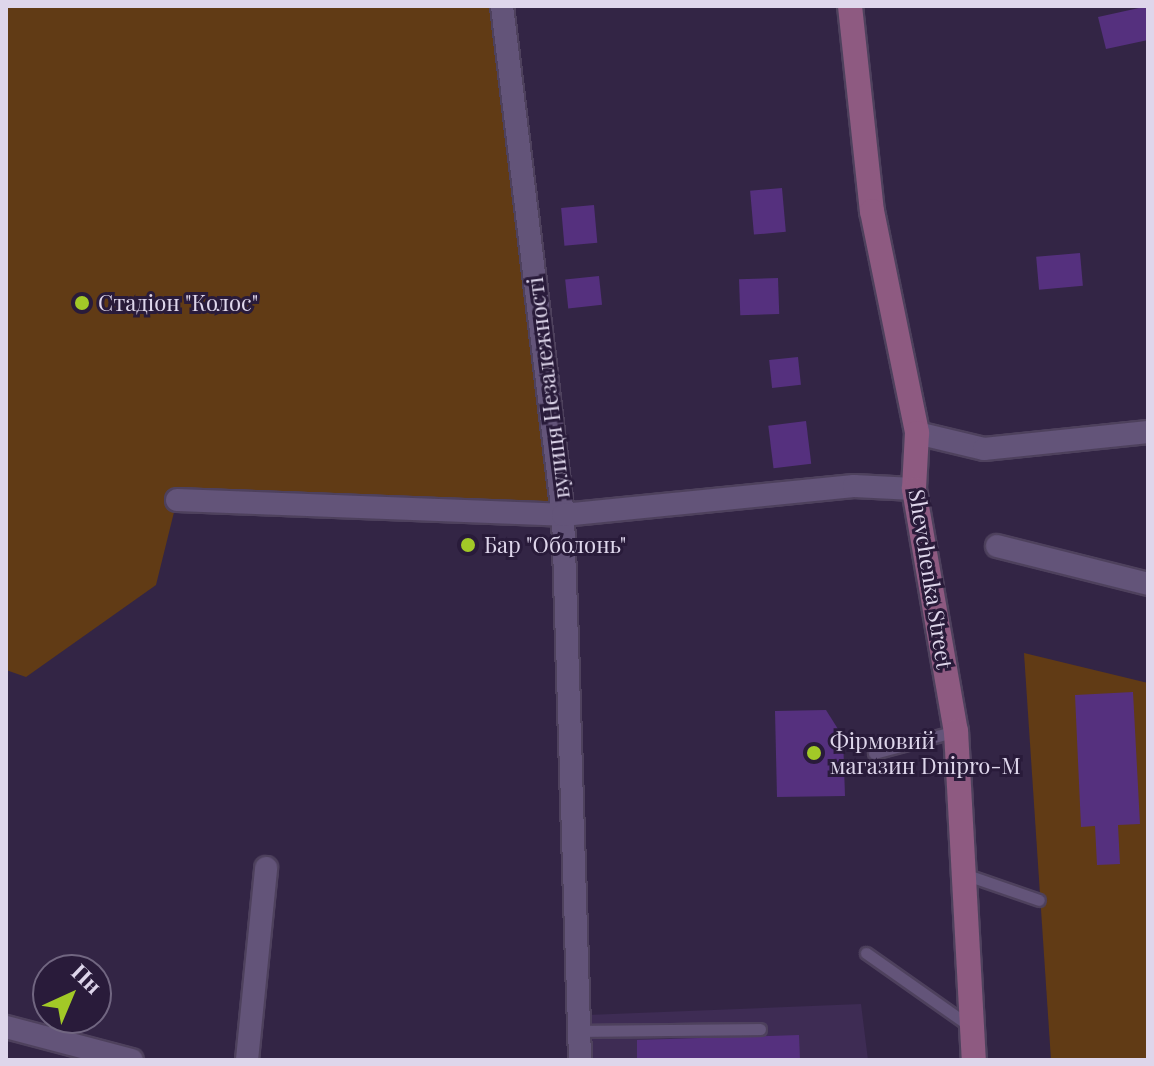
<!DOCTYPE html>
<html>
<head>
<meta charset="utf-8">
<style>
	body { margin:0 }
	#map { position:relative; width:1154px; height:1066px; overflow:hidden; background:#332545; font-family:"Playfair Display",serif }
	div>[style] { position:absolute }
	.built>* { inset:0; background:#3e2c54 }
	.green>* { inset:0; background:#613b15 }
	.building>* { inset:0; background:#55307e; transform-origin:0 0 }
	.roads { filter:drop-shadow(2px 0 #4e415d) drop-shadow(-2px 0 #4e415d) drop-shadow(0 2px #4e415d) drop-shadow(0 -2px #4e415d) }
	.lane>* { height:11px; margin:-5.5px; padding:0 5.5px; transform-origin:5.5px; border-radius:5.5px; background:#635479 }
	.street>* { height:22px; margin:-11px; padding:0 11px; transform-origin:11px; border-radius:11px; background:#635479 }
	.secondary>* { height:24px; margin:-12px; padding:0 12px; transform-origin:12px; border-radius:12px; background:#8e5a81 }
	.dots>* { width:22px; height:22px; translate:-50% -50%; box-sizing:border-box; border:4px solid #291b3a; border-radius:50% }
	span { translate:-50% -50%; white-space:nowrap; text-align:center; line-height:1.15; -webkit-text-stroke:6px #291b3a; paint-order:stroke }
	.poi-label { font-size:22px; color:#ded6eb }
	.left { translate:0 -50%; text-align:left }
	.street-label { font-size:22px; color:#ded6eb }
	.frame { position:absolute; inset:0; border:8px solid #ded6eb; pointer-events:none }
	.north { position:absolute; left:32px; top:954px; width:80px; height:80px; box-sizing:border-box; background:#291b3a; border:2px solid #716681; border-radius:50%; rotate:44deg; font-size:22px; font-weight:700; line-height:32px; text-align:center; color:#ded6eb }
	.north::after { content:''; display:block; margin:auto; width:28px; height:36px; background:#a2c927; clip-path:polygon(50% 0,100% 100%,50% 72%,0 100%) }
</style>
</head>
<body>
<div id="map">
	<div class="built">
		<div style="clip-path:polygon(861px 1004px,868px 1060px,589px 1060px,587px 1015px)"></div>
	</div>
	<div class="green">
		<div style="clip-path:polygon(6px 6px,502px 6px,563px 515px,177px 500px,156px 585px,26px 677px,6px 670px)"></div>
		<div style="clip-path:polygon(1024px 653px,1148px 683px,1148px 1060px,1051px 1060px)"></div>
	</div>
	<div class="building">
		<div style="clip-path:polygon(1148px 6px,1148px 40px,1106px 49px,1098px 17px)"></div>
		<div style="left:782px;top:188px;width:44px;height:32px;rotate:85deg"></div>
		<div style="left:594px;top:205px;width:38px;height:33px;rotate:85deg"></div>
		<div style="left:1080px;top:253px;width:33px;height:44px;rotate:85deg"></div>
		<div style="left:599px;top:276px;width:29px;height:34px;rotate:84deg"></div>
		<div style="left:778px;top:278px;width:36px;height:39px;rotate:88deg"></div>
		<div style="left:798px;top:357px;width:28px;height:29px;rotate:84deg"></div>
		<div style="left:806px;top:421px;width:43px;height:38px;rotate:83deg"></div>
		<div style="clip-path:polygon(1133px 692px,1140px 824px,1118px 825px,1120px 864px,1097px 865px,1095px 826px,1081px 827px,1075px 695px)"></div>
		<div style="clip-path:polygon(826px 710px,843px 737px,845px 796px,777px 797px,775px 711px)"></div>
		<div style="clip-path:polygon(799px 1035px,800px 1060px,637px 1060px,637px 1040px)"></div>
	</div>
	<div class="roads">
		<div class="lane">
			<div style="left:874px;top:753px;width:85px;rotate:-15deg"></div>
			<div style="left:964px;top:874px;width:79px;rotate:19.1deg"></div>
			<div style="left:866px;top:953px;width:127px;rotate:35.1deg"></div>
			<div style="left:579px;top:1031px;width:181px;rotate:-0.6deg"></div>
		</div>
		<div class="street">
			<div style="left:502px;top:6px;width:513px;rotate:83.17deg"></div>
			<div style="left:563px;top:515px;width:545px;rotate:88.21deg"></div>
			<div style="left:917px;top:433px;width:69px;rotate:13.4deg"></div>
			<div style="left:984px;top:449px;width:165px;rotate:-5.9deg"></div>
			<div style="left:177px;top:500px;width:386px;rotate:2.2deg"></div>
			<div style="left:563px;top:515px;width:292px;rotate:-5.7deg"></div>
			<div style="left:854px;top:486px;width:60px;rotate:2.9deg"></div>
			<div style="left:997px;top:546px;width:156px;rotate:14.1deg"></div>
			<div style="left:6px;top:1027px;width:130px;rotate:14.7deg"></div>
			<div style="left:247px;top:1060px;width:193px;rotate:-84.3deg"></div>
		</div>
		<div class="secondary">
			<div style="left:850px;top:6px;width:206px;rotate:83.9deg"></div>
			<div style="left:872px;top:211px;width:227px;rotate:78.5deg"></div>
			<div style="left:917px;top:433px;width:56px;rotate:93.1deg"></div>
			<div style="left:914px;top:489px;width:246px;rotate:80.2deg"></div>
			<div style="left:956px;top:731px;width:329px;rotate:86.9deg"></div>
		</div>
	</div>
	<div class="dots">
		<div style="left:82px;top:303px;background:#a2c927"></div>
		<div style="left:468px;top:545px;background:#a2c927"></div>
		<div style="left:814px;top:753px;background:#a2c927"></div>
	</div>
	<div class="poi-label">
		<span class="left" style="left:98px;top:303px">Стадіон "Колос"</span>
		<span class="left" style="left:484px;top:545px">Бар "Оболонь"</span>
		<span class="left" style="left:830px;top:753px">Фірмовий<br>магазин Dnipro-M</span>
	</div>
	<div class="street-label">
		<span style="left:548px;top:388px;rotate:-97deg">вулиця Незалежності</span>
		<span style="left:931px;top:579px;rotate:81deg">Shevchenka Street</span>
	</div>
	<div class="frame"></div>
	<div class="north">Пн</div>
</div>
</body>
</html>
